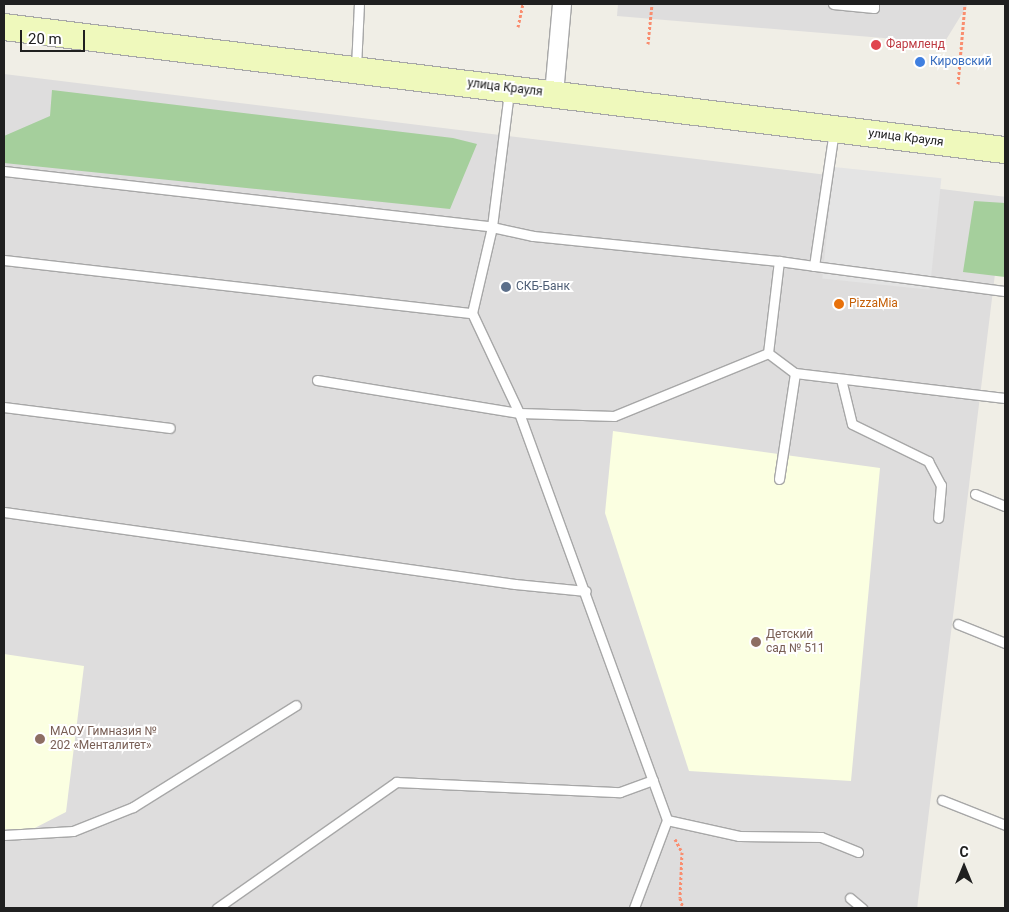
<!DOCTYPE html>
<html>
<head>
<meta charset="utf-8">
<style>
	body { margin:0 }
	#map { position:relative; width:1009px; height:912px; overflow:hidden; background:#f0eee6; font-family:Roboto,sans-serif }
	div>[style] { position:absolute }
	.residential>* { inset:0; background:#dedddd; transform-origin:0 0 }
	.education>* { inset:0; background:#fbffe1 }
	.forest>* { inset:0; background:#a5cf9c }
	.parking>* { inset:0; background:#e4e4e4; transform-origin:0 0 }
	.path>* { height:3px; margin-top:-1.5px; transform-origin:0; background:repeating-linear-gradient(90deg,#f98d6f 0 2.5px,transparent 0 5px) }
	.roads { filter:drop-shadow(1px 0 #a7a7a7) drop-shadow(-1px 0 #a7a7a7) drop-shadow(0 1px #a7a7a7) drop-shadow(0 -1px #a7a7a7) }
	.lane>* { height:9px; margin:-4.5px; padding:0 4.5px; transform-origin:4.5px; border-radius:4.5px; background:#fff }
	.street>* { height:18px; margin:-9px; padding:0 9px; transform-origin:9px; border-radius:9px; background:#fff }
	.secondary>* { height:26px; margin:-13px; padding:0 13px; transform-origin:13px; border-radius:13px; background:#eff9bc }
	.dots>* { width:14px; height:14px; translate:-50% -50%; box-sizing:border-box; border:2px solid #fff; border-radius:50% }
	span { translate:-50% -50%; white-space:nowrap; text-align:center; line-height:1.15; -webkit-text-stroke:4px #fff; paint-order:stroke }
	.health-label { font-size:12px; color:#be3a42 }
	.left { translate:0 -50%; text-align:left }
	.shop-label { font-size:12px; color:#366cbe }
	.street-label { font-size:12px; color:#202020 }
	.service-label { font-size:12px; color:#4e5e75 }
	.food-label { font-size:12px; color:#c56008 }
	.education-label { font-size:12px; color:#785e54 }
	.frame { position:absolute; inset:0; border:5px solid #202020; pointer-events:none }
	.north { position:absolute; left:939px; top:842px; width:50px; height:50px; -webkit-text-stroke:4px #fff; paint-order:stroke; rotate:0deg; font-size:14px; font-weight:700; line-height:20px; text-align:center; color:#202020 }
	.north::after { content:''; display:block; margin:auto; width:18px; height:22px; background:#202020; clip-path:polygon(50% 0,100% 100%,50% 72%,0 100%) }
	.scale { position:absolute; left:20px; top:30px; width:65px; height:22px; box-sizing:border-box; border:2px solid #202020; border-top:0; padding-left:6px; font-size:15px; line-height:18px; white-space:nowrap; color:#202020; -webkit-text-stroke:4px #fff; paint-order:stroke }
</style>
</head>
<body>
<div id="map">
	<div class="residential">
		<div style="clip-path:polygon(618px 4px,968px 4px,944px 43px,617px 16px)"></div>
		<div style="left:4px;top:74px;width:1008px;height:834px;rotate:7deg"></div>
	</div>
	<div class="education">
		<div style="clip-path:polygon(613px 431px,880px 468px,851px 781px,689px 771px,605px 513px)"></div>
		<div style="clip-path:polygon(4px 654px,84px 666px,66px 812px,27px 832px,4px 829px)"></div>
	</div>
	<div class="forest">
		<div style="clip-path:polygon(52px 90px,453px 138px,477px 144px,450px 209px,4px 163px,4px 136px,50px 116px)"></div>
		<div style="clip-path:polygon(974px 201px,1005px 203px,1005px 277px,963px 272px)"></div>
	</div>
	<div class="parking">
		<div style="left:834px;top:167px;width:108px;height:112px;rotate:6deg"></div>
	</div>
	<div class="path">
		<div style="left:518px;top:27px;width:24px;rotate:-78deg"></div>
		<div style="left:648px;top:44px;width:40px;rotate:-84.3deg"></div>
		<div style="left:958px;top:84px;width:80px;rotate:-85deg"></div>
		<div style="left:675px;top:839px;width:15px;rotate:62deg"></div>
		<div style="left:682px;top:852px;width:46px;rotate:92.5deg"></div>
		<div style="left:680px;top:898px;width:10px;rotate:73deg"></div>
	</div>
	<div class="roads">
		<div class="lane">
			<div style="left:833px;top:4px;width:41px;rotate:5.6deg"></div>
			<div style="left:874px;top:8px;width:4px;rotate:-90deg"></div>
			<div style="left:356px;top:67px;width:63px;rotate:-87.3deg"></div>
			<div style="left:509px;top:92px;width:136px;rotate:97.2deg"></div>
			<div style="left:492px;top:227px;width:88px;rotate:103.1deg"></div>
			<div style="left:472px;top:313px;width:110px;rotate:64.8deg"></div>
			<div style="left:519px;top:413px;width:433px;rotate:70deg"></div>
			<div style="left:667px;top:820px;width:94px;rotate:110.6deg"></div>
			<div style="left:4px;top:171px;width:491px;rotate:6.5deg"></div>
			<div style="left:492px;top:227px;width:42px;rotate:12.4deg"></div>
			<div style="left:533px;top:236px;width:247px;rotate:5.8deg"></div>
			<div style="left:4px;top:260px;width:471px;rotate:6.5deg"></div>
			<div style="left:814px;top:266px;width:193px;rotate:7.5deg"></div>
			<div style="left:768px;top:353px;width:34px;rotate:37deg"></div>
			<div style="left:795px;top:373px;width:211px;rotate:6.8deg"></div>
			<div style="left:841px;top:379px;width:46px;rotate:76.3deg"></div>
			<div style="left:852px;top:424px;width:85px;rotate:26deg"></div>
			<div style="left:928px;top:461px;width:27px;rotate:62deg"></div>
			<div style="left:941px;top:485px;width:33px;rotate:95deg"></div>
			<div style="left:317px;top:380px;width:205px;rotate:9.3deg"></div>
			<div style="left:519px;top:413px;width:95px;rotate:1.8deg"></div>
			<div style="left:614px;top:416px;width:166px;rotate:-22.2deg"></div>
			<div style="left:768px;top:353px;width:93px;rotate:-83.2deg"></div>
			<div style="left:779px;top:261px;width:35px;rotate:8deg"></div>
			<div style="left:814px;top:266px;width:136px;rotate:-81.6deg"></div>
			<div style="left:4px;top:407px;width:167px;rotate:7.2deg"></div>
			<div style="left:779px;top:479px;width:107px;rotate:-81.4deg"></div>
			<div style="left:975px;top:494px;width:32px;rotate:22deg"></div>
			<div style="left:4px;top:512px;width:516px;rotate:8.02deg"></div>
			<div style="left:515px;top:584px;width:71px;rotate:5.6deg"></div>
			<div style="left:958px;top:624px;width:51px;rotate:22deg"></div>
			<div style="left:942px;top:800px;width:68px;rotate:21.6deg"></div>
			<div style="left:667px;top:820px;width:74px;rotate:12.5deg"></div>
			<div style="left:739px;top:836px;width:82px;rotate:0.7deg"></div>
			<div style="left:821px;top:837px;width:40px;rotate:22deg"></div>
			<div style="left:4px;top:835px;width:69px;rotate:-3.3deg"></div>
			<div style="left:73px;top:831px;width:65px;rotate:-21.8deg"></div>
			<div style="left:133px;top:807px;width:192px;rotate:-32deg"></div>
			<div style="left:850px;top:898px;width:16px;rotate:40deg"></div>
			<div style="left:217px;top:908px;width:219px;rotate:-35.1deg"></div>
			<div style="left:396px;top:782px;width:224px;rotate:2.6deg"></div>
			<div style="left:620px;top:792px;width:35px;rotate:-20deg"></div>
		</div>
		<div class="street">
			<div style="left:554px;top:94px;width:90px;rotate:-84.9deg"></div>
		</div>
		<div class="secondary">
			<div style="left:4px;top:27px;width:1009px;rotate:7.01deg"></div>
		</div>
	</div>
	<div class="dots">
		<div style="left:876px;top:45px;background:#e0444e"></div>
		<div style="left:920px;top:62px;background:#3f7fe0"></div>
		<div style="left:506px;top:287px;background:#5c6f8a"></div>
		<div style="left:839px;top:304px;background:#e8710a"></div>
		<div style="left:756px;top:642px;background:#8d6e63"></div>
		<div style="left:40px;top:739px;background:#8d6e63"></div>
	</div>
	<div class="health-label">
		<span class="left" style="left:886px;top:45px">Фармленд</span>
	</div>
	<div class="shop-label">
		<span class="left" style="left:930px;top:62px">Кировский</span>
	</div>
	<div class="street-label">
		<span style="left:505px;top:88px;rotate:7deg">улица Крауля</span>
		<span style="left:906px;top:138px;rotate:7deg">улица Крауля</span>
	</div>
	<div class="service-label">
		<span class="left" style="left:516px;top:287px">СКБ-Банк</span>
	</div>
	<div class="food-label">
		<span class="left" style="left:849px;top:304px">PizzaMia</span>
	</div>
	<div class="education-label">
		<span class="left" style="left:766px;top:642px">Детский<br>сад № 511</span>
		<span class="left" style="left:50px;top:739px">МАОУ Гимназия №<br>202 «Менталитет»</span>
	</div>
	<div class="frame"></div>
	<div class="north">С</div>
	<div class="scale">20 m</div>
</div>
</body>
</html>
